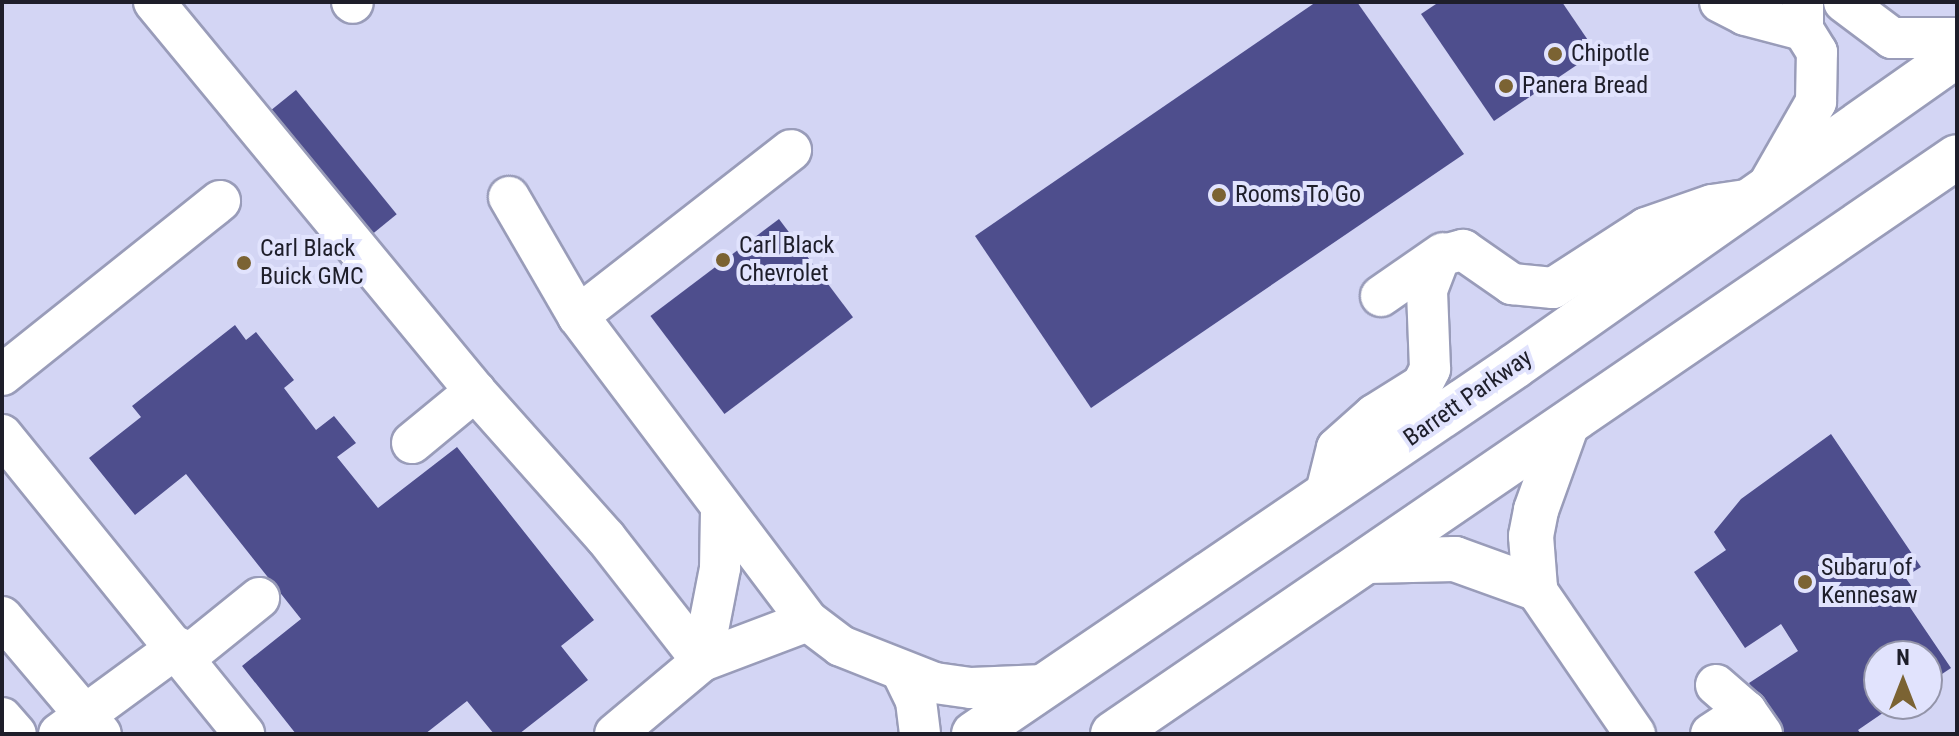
<!DOCTYPE html>
<html>
<head>
<meta charset="utf-8">
<style>
	body { margin:0 }
	#map { position:relative; width:1959px; height:736px; overflow:hidden; background:#e1e3fd; font-family:"Roboto Condensed",sans-serif }
	div>[style] { position:absolute }
	.built>* { inset:0; background:#d3d5f4 }
	.building>* { inset:0; background:#4e4e8d; transform-origin:0 0 }
	.roads { filter:drop-shadow(2px 0 #999cb9) drop-shadow(-2px 0 #999cb9) drop-shadow(0 2px #999cb9) drop-shadow(0 -2px #999cb9) }
	.minor>* { height:40px; margin:-20px; padding:0 20px; transform-origin:20px; border-radius:20px; background:#fff }
	.highway>* { height:44px; margin:-22px; padding:0 22px; transform-origin:22px; border-radius:22px; background:#fff }
	.dots>* { width:22px; height:22px; translate:-50% -50%; box-sizing:border-box; border:4px solid #e1e3fd; border-radius:50% }
	span { translate:-50% -50%; white-space:nowrap; text-align:center; line-height:1.15; -webkit-text-stroke:8px #e1e3fd; paint-order:stroke }
	.poi-label { font-size:24px; color:#1e1e2a }
	.left { translate:0 -50%; text-align:left }
	.street-label { font-size:24px; color:#1e1e2a }
	.frame { position:absolute; inset:0; border:4px solid #1e1e2a; pointer-events:none }
	.north { position:absolute; left:1863px; top:640px; width:80px; height:80px; box-sizing:border-box; background:#e1e3fd; border:2px solid #9394a9; border-radius:50%; rotate:0deg; font-size:22px; font-weight:700; line-height:32px; text-align:center; color:#1e1e2a }
	.north::after { content:''; display:block; margin:auto; width:28px; height:36px; background:#7b6333; clip-path:polygon(50% 0,100% 100%,50% 72%,0 100%) }
</style>
</head>
<body>
<div id="map">
	<div class="built">
		<div style="clip-path:polygon(evenodd,2px 2px,1957px 2px,1957px 734px,2px 734px,2px 2px,1879px 656px,1927px 656px,1927px 704px,1879px 704px,1879px 656px)"></div>
	</div>
	<div class="building">
		<div style="clip-path:polygon(1316px 2px,1357px 2px,1464px 154px,1091px 408px,975px 236px)"></div>
		<div style="clip-path:polygon(1439px 2px,1562px 2px,1596px 52px,1494px 121px,1421px 14px)"></div>
		<div style="left:296px;top:90px;width:160px;height:41px;rotate:51deg"></div>
		<div style="left:779px;top:219px;width:123px;height:161px;rotate:53deg"></div>
		<div style="clip-path:polygon(235px 325px,246px 340px,256px 332px,294px 380px,284px 388px,316px 430px,334px 416px,356px 443px,337px 457px,378px 508px,457px 447px,594px 620px,561px 646px,588px 680px,519px 734px,494px 734px,467px 701px,425px 734px,296px 734px,242px 666px,301px 619px,186px 474px,135px 515px,89px 458px,141px 417px,132px 406px)"></div>
		<div style="clip-path:polygon(1831px 434px,1921px 567px,1905px 577px,1912px 587px,1901px 594px,1951px 668px,1927px 684px,1927px 656px,1879px 656px,1879px 704px,1896px 704px,1858px 730px,1861px 734px,1783px 734px,1749px 683px,1798px 651px,1781px 624px,1745px 648px,1694px 572px,1726px 550px,1714px 532px,1741px 499px)"></div>
	</div>
	<div class="roads">
		<div class="minor">
			<div style="left:154px;top:2px;width:504px;rotate:50.47deg"></div>
			<div style="left:475px;top:391px;width:197px;rotate:48.3deg"></div>
			<div style="left:606px;top:538px;width:156px;rotate:52deg"></div>
			<div style="left:352px;top:2px;width:1px;rotate:45deg"></div>
			<div style="left:1720px;top:2px;width:28px;rotate:27deg"></div>
			<div style="left:1745px;top:15px;width:60px;rotate:14.5deg"></div>
			<div style="left:1844px;top:2px;width:60px;rotate:36.9deg"></div>
			<div style="left:1892px;top:38px;width:65px"></div>
			<div style="left:1769px;top:184px;width:95px;rotate:-60.2deg"></div>
			<div style="left:1816px;top:102px;width:50px;rotate:-88.9deg"></div>
			<div style="left:1817px;top:52px;width:26px;rotate:-122deg"></div>
			<div style="left:1803px;top:30px;width:28px;rotate:-90deg"></div>
			<div style="left:509px;top:197px;width:138px;rotate:59.9deg"></div>
			<div style="left:578px;top:316px;width:382px;rotate:53deg"></div>
			<div style="left:808px;top:621px;width:41px;rotate:37.1deg"></div>
			<div style="left:841px;top:646px;width:101px;rotate:21.5deg"></div>
			<div style="left:935px;top:683px;width:36px;rotate:8deg"></div>
			<div style="left:971px;top:688px;width:73px;rotate:-2.4deg"></div>
			<div style="left:1381px;top:296px;width:75px;rotate:-34.7deg"></div>
			<div style="left:578px;top:316px;width:270px;rotate:-37.9deg"></div>
			<div style="left:2px;top:375px;width:279px;rotate:-38.6deg"></div>
			<div style="left:2px;top:435px;width:385px;rotate:51deg"></div>
			<div style="left:412px;top:443px;width:82px;rotate:-39.5deg"></div>
			<div style="left:1325px;top:496px;width:49px;rotate:-76deg"></div>
			<div style="left:1337px;top:448px;width:50px;rotate:-41.7deg"></div>
			<div style="left:1374px;top:415px;width:57px;rotate:-32deg"></div>
			<div style="left:1422px;top:385px;width:18px;rotate:-63deg"></div>
			<div style="left:1430px;top:369px;width:79px;rotate:-92.2deg"></div>
			<div style="left:1427px;top:290px;width:36px;rotate:-69deg"></div>
			<div style="left:1440px;top:256px;width:24px;rotate:-15deg"></div>
			<div style="left:1463px;top:250px;width:60px;rotate:34.8deg"></div>
			<div style="left:1512px;top:284px;width:41px;rotate:5.6deg"></div>
			<div style="left:1553px;top:288px;width:111px;rotate:-32.8deg"></div>
			<div style="left:1646px;top:228px;width:70px;rotate:-19.2deg"></div>
			<div style="left:1712px;top:205px;width:41px;rotate:-8.3deg"></div>
			<div style="left:1535px;top:588px;width:177px;rotate:55.6deg"></div>
			<div style="left:2px;top:617px;width:153px;rotate:49.8deg"></div>
			<div style="left:186px;top:657px;width:94px;rotate:-38.9deg"></div>
			<div style="left:702px;top:661px;width:95px;rotate:-79deg"></div>
			<div style="left:720px;top:568px;width:58px;rotate:-89deg"></div>
			<div style="left:902px;top:672px;width:32px;rotate:64deg"></div>
			<div style="left:916px;top:701px;width:33px;rotate:83deg"></div>
			<div style="left:1716px;top:685px;width:40px;rotate:41deg"></div>
			<div style="left:1746px;top:711px;width:28px;rotate:55deg"></div>
			<div style="left:2px;top:718px;width:21px;rotate:49deg"></div>
			<div style="left:59px;top:734px;width:147px;rotate:-36.2deg"></div>
			<div style="left:615px;top:734px;width:114px;rotate:-40deg"></div>
			<div style="left:702px;top:661px;width:113px;rotate:-20.7deg"></div>
			<div style="left:1711px;top:734px;width:42px;rotate:-33.3deg"></div>
		</div>
		<div class="highway">
			<div style="left:1368px;top:561px;width:87px;rotate:-1.3deg"></div>
			<div style="left:1455px;top:559px;width:85px;rotate:19.9deg"></div>
			<div style="left:1535px;top:588px;width:52px;rotate:-94.4deg"></div>
			<div style="left:1531px;top:536px;width:26px;rotate:-79deg"></div>
			<div style="left:1536px;top:510px;width:91px;rotate:-70.2deg"></div>
			<div style="left:974px;top:734px;width:654px;rotate:-34.22deg"></div>
			<div style="left:1515px;top:366px;width:540px;rotate:-35.13deg"></div>
			<div style="left:1113px;top:734px;width:1022px;rotate:-34.36deg"></div>
		</div>
	</div>
	<div class="dots">
		<div style="left:1555px;top:54px;background:#7b6333"></div>
		<div style="left:1506px;top:86px;background:#7b6333"></div>
		<div style="left:1219px;top:195px;background:#7b6333"></div>
		<div style="left:723px;top:260px;background:#7b6333"></div>
		<div style="left:244px;top:263px;background:#7b6333"></div>
		<div style="left:1805px;top:582px;background:#7b6333"></div>
	</div>
	<div class="poi-label">
		<span class="left" style="left:1571px;top:54px">Chipotle</span>
		<span class="left" style="left:1522px;top:86px">Panera Bread</span>
		<span class="left" style="left:1235px;top:195px">Rooms To Go</span>
		<span class="left" style="left:739px;top:260px">Carl Black<br>Chevrolet</span>
		<span class="left" style="left:260px;top:263px">Carl Black<br>Buick GMC</span>
		<span class="left" style="left:1821px;top:582px">Subaru of<br>Kennesaw</span>
	</div>
	<div class="street-label">
		<span style="left:1468px;top:398px;rotate:-35deg">Barrett Parkway</span>
	</div>
	<div class="frame"></div>
	<div class="north">N</div>
</div>
</body>
</html>
